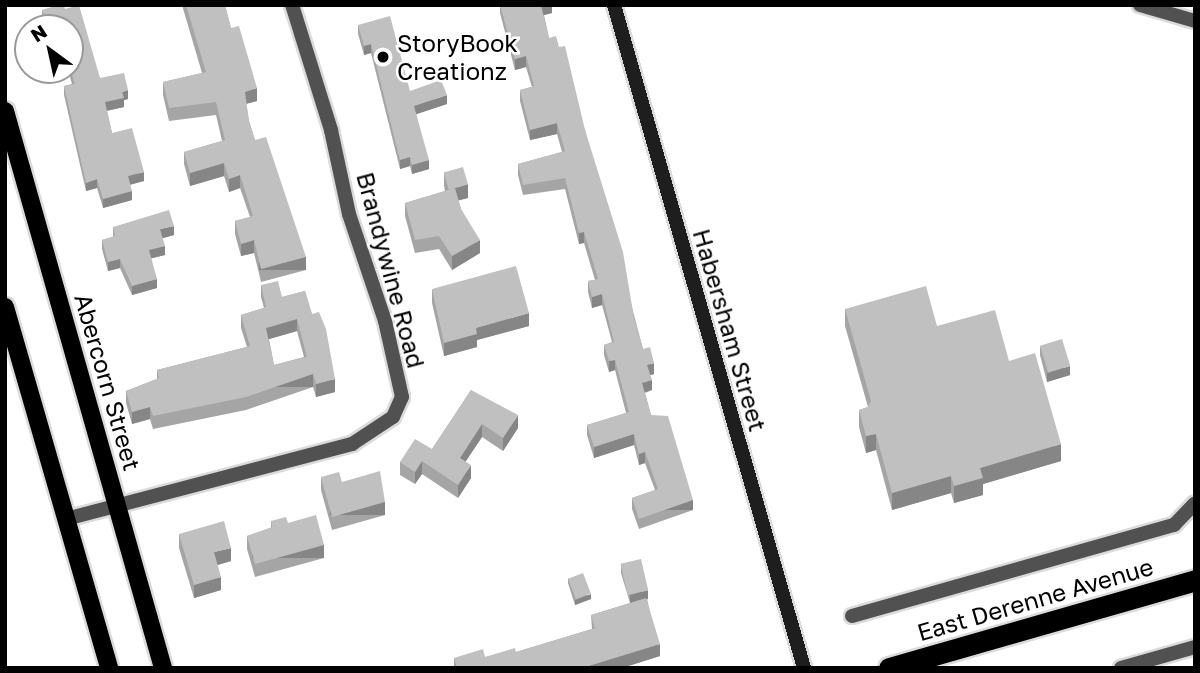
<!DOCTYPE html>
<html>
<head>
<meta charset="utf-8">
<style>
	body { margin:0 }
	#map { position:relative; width:1200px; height:673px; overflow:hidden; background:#fff; font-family:"Golos Text",sans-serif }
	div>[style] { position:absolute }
	.roads { filter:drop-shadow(2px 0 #dbdbdb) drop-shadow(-2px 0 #dbdbdb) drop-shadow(0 2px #dbdbdb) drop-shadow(0 -2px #dbdbdb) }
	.street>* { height:14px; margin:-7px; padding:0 7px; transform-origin:7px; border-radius:7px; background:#515151 }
	.secondary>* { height:14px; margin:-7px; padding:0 7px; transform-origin:7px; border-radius:7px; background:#1e1e1e }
	.primary>* { height:18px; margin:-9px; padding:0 9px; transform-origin:9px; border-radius:9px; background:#000 }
	.highway>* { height:21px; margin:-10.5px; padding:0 10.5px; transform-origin:10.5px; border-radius:10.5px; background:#000 }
	.wall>* { inset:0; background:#a5a5a5 }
	.shaded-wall>* { inset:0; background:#868686; transform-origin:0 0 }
	.building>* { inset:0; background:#c0c0c0; transform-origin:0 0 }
	.dots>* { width:19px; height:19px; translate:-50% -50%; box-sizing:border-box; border:4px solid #fff; border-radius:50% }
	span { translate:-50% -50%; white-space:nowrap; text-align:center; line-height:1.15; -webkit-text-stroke:5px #fff; paint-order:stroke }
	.poi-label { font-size:24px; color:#000 }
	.left { translate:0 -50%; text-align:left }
	.street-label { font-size:24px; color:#000 }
	.frame { position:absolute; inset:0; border:7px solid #000; pointer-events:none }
	.north { position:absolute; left:14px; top:14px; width:70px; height:70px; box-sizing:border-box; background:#fff; border:2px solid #999; border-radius:50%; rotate:327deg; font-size:19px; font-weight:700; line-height:28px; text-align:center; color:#000 }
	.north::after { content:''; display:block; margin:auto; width:24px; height:32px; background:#000; clip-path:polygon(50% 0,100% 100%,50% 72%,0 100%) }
</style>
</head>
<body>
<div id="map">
	<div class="roads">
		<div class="street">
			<div style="left:1140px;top:5px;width:57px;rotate:16.2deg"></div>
			<div style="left:66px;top:519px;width:296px;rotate:-14.7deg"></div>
			<div style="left:352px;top:444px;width:49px;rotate:-33.4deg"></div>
			<div style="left:393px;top:417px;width:22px;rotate:-66deg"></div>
			<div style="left:402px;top:397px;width:78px;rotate:-102.6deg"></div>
			<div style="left:385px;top:321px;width:113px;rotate:-108.6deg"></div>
			<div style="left:349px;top:214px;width:86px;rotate:-102.1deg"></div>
			<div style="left:331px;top:130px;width:131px;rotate:-107.3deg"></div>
			<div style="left:852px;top:616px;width:335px;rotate:-15.8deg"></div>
			<div style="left:1174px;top:525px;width:30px;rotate:-46deg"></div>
			<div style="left:1121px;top:668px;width:77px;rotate:-15.8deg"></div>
		</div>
		<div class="secondary">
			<div style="left:614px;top:5px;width:690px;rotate:74.01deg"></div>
		</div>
		<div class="primary">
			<div style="left:5px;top:111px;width:579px;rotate:74.16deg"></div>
			<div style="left:5px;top:307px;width:376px;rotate:73.9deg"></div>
		</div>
		<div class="highway">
			<div style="left:889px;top:668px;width:318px;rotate:-16deg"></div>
		</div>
	</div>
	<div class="wall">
		<div style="clip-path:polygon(182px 5px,225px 5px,231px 28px,257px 101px,246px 104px,249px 121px,255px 140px,306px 270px,261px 282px,254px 253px,241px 256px,235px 234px,235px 221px,250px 217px,240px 188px,229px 192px,224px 176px,190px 186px,184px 164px,184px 152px,222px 141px,216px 115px,169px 121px,163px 95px,163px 82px,202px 73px)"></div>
		<div style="clip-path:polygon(500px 5px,552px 5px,552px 13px,544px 15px,549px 38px,585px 130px,643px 349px,654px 374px,650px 375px,652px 390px,645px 393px,651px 415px,693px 510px,639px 529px,632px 509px,632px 498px,655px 490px,645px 463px,639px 465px,634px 445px,594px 458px,587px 435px,587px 425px,626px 413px,615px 370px,609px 372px,604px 355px,604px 345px,612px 342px,602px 305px,592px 308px,588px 292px,588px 281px,595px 280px,584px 243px,579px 244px,565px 189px,523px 195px,518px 175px,518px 164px,562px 152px,557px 134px,530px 140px,520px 101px,520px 90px,532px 87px,526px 67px,515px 70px,500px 13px)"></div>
		<div style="clip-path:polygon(65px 9px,100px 78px,128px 99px,124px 100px,124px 107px,107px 111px,112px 133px,144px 181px,130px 185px,132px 200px,103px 208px,97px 188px,86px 191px,64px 95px,64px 86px,72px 84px,68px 70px,70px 70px,70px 28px,45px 28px,42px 19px,42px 10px)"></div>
		<div style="clip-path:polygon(358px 25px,410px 91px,447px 104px,416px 114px,429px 169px,412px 174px,410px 166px,400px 169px,371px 53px,364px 55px,358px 34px)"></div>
		<div style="clip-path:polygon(444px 172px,468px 198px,458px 200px,461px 209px,480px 253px,452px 270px,439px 249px,415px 253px,405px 216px,405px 203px,445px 191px,444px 186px)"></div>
		<div style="clip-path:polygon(113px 227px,174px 235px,162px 238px,165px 255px,151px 258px,157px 288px,132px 295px,120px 268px,108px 271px,102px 249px,102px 240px,113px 237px)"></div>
		<div style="clip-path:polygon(evenodd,261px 285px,282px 297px,305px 291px,335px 392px,316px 397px,313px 387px,246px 410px,153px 429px,150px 419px,132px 424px,126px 403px,126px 391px,157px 379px,157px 370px,247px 347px,241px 328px,241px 315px,264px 308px,261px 297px,261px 285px,297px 331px,304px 357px,274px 365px,269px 339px,297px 331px)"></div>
		<div style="clip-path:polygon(432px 289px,529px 326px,477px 340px,477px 347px,444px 356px,432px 303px)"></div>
		<div style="clip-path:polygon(845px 309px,937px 326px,1009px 361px,1061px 461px,983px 484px,983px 495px,954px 503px,951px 493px,892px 510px,876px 450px,866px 453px,859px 427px,859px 410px,868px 407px,845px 326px)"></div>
		<div style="clip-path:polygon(1040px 346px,1070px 375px,1047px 382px,1040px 355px)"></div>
		<div style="clip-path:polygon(471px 390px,518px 428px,503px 451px,482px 437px,465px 462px,471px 478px,458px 498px,422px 474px,415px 484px,400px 475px,400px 462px,432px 449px)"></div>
		<div style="clip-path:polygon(321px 477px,385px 515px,332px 530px,321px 490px)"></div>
		<div style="clip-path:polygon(271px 521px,288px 523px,324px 558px,255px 577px,247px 549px,247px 536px,271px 528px)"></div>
		<div style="clip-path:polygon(179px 534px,231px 561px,217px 565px,221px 590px,194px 598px,179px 548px)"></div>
		<div style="clip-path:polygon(621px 564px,648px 599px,647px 599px,660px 656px,622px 668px,454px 668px,454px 658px,485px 657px,516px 652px,592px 629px,591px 615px,630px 603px,621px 573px)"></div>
		<div style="clip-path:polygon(568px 578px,591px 599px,575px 605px,568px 583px)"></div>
	</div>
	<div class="shaded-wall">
		<div style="clip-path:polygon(541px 5px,552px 5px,552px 13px,541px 16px)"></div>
		<div style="clip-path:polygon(371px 44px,371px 53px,364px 55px,364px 46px)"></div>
		<div style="clip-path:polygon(526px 56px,526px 67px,515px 70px,515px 59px)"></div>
		<div style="clip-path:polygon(257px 88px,257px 101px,245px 104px,245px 92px)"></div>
		<div style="clip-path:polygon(128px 90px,128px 99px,124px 100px,124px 107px,105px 111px,105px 102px,122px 92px)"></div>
		<div style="clip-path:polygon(447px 95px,447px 104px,414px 115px,414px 106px)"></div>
		<div style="clip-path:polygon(557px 123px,557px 134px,530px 140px,530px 130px)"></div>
		<div style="clip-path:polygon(410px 157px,410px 166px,400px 169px,400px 160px)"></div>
		<div style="clip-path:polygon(429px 160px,429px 169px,412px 174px,412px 165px)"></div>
		<div style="clip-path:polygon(224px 163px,224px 176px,190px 186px,190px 173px)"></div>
		<div style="clip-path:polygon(144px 172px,144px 181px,128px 185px,128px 176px)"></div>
		<div style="clip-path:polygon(240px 175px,240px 188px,229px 192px,229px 179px)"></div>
		<div style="clip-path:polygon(97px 179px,97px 188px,86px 191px,86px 183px)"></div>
		<div style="clip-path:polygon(468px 184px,468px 198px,449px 203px,449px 190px)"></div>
		<div style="clip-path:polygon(132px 191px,132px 200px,103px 208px,103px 199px)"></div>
		<div style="clip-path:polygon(174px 226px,174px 235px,160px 239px,160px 229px)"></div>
		<div style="clip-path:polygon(584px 232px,584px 243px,579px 244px,579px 233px)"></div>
		<div style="clip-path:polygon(254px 240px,254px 253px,241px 256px,241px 244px)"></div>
		<div style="clip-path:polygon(480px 240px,480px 253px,452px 270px,452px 256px)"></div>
		<div style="clip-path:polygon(165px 246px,165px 255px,149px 259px,149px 250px)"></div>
		<div style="left:306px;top:257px;width:13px;height:47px;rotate:90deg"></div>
		<div style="clip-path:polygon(120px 259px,120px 268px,108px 271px,108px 262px)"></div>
		<div style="clip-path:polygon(157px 279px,157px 288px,132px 295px,132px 286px)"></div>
		<div style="clip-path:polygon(602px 294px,602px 305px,592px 308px,592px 297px)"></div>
		<div style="clip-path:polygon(529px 313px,529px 326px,477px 340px,477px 347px,444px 356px,444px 343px,476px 328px)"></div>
		<div style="clip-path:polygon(297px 319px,297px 331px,266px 340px,266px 328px)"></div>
		<div style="clip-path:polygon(615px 360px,615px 370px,609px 372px,609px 361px)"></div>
		<div style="clip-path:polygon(654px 363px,654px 374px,647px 376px,647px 365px)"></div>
		<div style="clip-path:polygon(1070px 366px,1070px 375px,1047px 382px,1047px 373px)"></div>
		<div style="left:313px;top:374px;width:13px;height:71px;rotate:90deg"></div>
		<div style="clip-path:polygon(335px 379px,335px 392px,316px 397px,316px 384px)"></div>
		<div style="clip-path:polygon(652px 380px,652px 390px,642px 393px,642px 383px)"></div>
		<div style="clip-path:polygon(150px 407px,150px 419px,132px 424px,132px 412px)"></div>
		<div style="clip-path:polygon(518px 415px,518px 428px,503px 451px,503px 438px)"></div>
		<div style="clip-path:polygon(482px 424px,482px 437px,460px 470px,460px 458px)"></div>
		<div style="clip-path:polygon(634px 434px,634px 445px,594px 458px,594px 447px)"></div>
		<div style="clip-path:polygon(876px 434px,876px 450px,866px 453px,866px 436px)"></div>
		<div style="clip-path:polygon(1061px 444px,1061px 461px,983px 484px,983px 495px,954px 503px,954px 486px,980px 468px)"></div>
		<div style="clip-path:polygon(645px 452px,645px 463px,639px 465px,639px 454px)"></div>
		<div style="clip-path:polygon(422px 461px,422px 474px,415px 484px,415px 472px)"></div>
		<div style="clip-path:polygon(471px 465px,471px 478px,458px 498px,458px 485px)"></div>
		<div style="clip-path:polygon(951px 476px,951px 493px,892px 510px,892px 493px)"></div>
		<div style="left:693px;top:500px;width:10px;height:57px;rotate:90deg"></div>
		<div style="left:385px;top:502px;width:13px;height:55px;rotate:90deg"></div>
		<div style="left:324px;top:545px;width:13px;height:72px;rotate:90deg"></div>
		<div style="clip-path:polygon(231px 548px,231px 561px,214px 566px,214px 552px)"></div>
		<div style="clip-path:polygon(221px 577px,221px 590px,194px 598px,194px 585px)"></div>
		<div style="clip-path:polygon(648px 590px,648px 599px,630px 604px,630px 595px)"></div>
		<div style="clip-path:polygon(591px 594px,591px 599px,575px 605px,575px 600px)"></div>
		<div style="clip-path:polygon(660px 644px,660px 656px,622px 668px,582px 668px)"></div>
	</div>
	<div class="building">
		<div style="clip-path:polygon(58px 5px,64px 5px,65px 9px,79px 5px,100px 78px,124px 73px,128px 90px,122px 92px,124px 98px,105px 102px,112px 133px,132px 128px,144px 172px,128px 176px,132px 191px,103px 199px,97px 179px,86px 183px,64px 86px,75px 84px,70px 69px,70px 28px,48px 28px,42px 10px)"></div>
		<div style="clip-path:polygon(186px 5px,225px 5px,231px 28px,239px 26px,257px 88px,245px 92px,249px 121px,255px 140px,266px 137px,306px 257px,261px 269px,254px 240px,241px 244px,235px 221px,253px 216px,240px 175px,229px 179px,224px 163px,190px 173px,184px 152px,225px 140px,216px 102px,169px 108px,163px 82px,206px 72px)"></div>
		<div style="clip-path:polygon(500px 5px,541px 5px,549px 38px,556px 36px,559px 47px,565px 46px,585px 130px,623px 252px,634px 318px,643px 349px,650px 347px,654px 363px,647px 365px,652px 380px,642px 383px,651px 415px,668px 416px,693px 500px,639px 519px,632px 498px,658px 489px,645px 452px,639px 454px,634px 434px,594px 447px,587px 425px,629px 412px,615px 360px,609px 361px,604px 345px,614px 342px,602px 294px,592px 297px,588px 281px,598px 279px,584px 232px,579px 233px,565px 178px,523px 185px,518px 164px,565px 151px,557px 123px,530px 130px,520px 90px,534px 86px,526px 56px,515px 59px)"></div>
		<div style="clip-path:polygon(390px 16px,410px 91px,441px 80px,447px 95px,414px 106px,429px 160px,412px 165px,410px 157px,400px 160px,371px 44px,364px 46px,358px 25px)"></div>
		<div style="left:463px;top:167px;width:18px;height:20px;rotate:74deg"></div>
		<div style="clip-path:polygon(455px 188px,461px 209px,480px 240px,452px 256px,439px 236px,415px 240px,405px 203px)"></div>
		<div style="clip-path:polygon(169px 210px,174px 226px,160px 229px,165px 246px,149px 250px,157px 279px,132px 286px,120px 259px,108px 262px,102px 240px,115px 236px,113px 227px)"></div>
		<div style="clip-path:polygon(516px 266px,529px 313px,476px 328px,477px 334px,444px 343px,432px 289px)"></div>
		<div style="clip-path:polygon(evenodd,278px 281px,282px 297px,305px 291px,312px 314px,319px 312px,326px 329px,335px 379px,316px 384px,313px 374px,246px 397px,153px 416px,150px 407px,132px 412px,126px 391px,159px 378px,157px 370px,250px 346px,241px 315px,266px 307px,261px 285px,278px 281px,297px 319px,307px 357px,274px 365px,266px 328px,297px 319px)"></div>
		<div style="clip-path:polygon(926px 286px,937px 326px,995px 310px,1009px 361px,1035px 353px,1061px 444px,980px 468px,983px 478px,954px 486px,951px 476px,892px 493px,876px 434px,866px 436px,859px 410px,868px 407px,871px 401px,845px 309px)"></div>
		<div style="left:1062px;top:339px;width:28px;height:23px;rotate:73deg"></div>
		<div style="clip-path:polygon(471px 390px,518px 415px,503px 438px,482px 424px,460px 458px,471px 465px,458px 485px,422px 461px,415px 472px,400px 462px,415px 439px,432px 449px)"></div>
		<div style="clip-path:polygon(380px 471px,385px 502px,332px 517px,321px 477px,339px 472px,342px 482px)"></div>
		<div style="clip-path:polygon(316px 515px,324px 545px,255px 564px,247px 536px,272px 527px,271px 521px,286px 517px,288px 523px)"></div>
		<div style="clip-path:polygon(224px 521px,231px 548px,214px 552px,221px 577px,194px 585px,179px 534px)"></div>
		<div style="left:641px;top:559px;width:32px;height:21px;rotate:77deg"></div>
		<div style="left:583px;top:573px;width:22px;height:16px;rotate:69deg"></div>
		<div style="clip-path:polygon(646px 598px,660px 644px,582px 668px,457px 668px,454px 658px,483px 649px,485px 657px,515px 648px,516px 652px,595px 628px,591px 615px)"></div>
	</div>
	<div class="dots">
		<div style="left:383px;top:57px;background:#000"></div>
	</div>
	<div class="poi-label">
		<span class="left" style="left:397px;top:57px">StoryBook<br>Creationz</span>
	</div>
	<div class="street-label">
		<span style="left:391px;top:270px;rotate:75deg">Brandywine Road</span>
		<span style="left:730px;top:330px;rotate:74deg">Habersham Street</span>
		<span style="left:108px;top:382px;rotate:74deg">Abercorn Street</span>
		<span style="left:1035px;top:599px;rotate:-16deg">East Derenne Avenue</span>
	</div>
	<div class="frame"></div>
	<div class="north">N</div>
</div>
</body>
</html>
